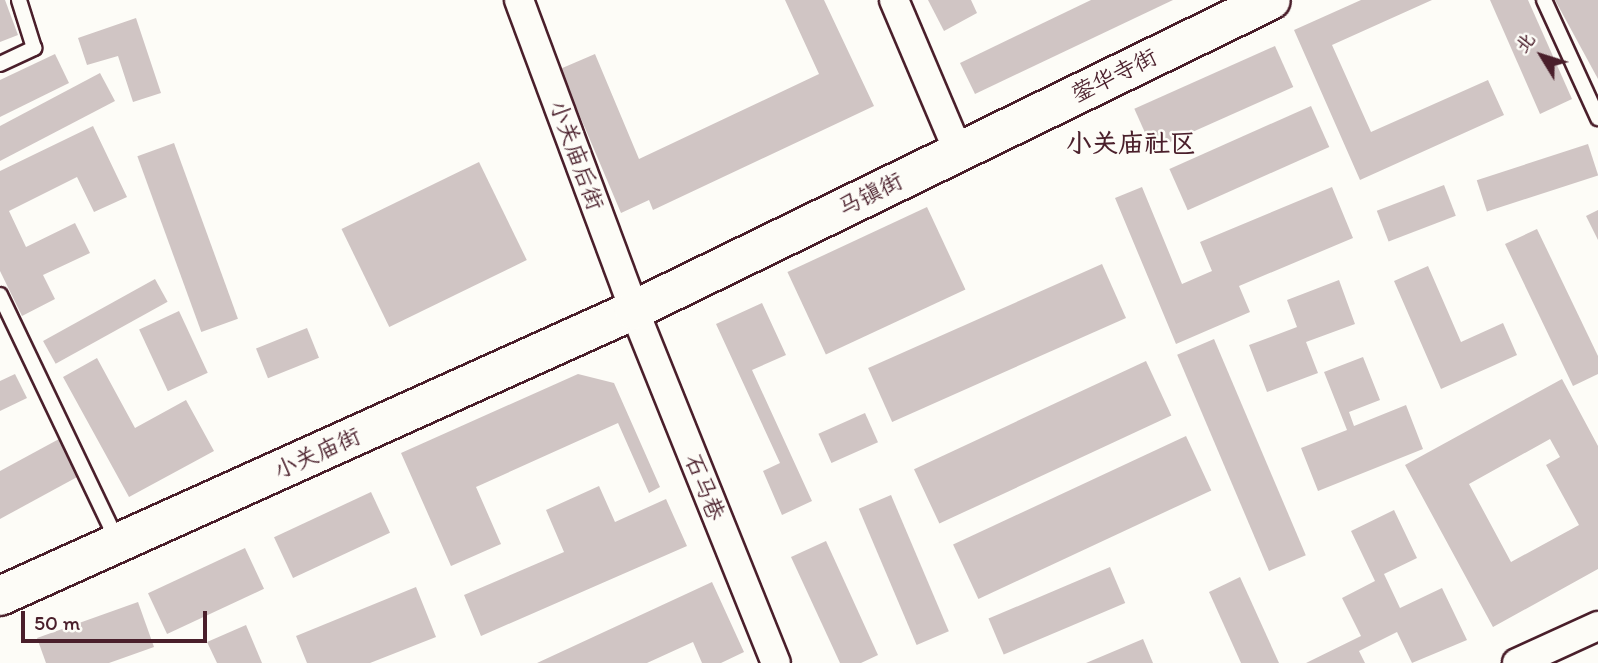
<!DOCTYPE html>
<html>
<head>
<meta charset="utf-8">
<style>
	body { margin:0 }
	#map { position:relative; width:1598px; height:663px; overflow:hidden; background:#fdfcf7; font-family:Itim,"LXGW WenKai TC",sans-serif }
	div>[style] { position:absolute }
	.building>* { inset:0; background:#d0c5c4; transform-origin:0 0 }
	.roads { filter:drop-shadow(2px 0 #4a1f2b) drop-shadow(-2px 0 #4a1f2b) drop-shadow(0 2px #4a1f2b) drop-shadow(0 -2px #4a1f2b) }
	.lane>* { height:14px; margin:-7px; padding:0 7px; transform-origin:7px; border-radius:7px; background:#fdfcf7 }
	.street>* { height:28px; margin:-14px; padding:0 14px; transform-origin:14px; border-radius:14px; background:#fdfcf7 }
	.secondary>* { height:38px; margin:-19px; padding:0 19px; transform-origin:19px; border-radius:19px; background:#fdfcf7 }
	span { translate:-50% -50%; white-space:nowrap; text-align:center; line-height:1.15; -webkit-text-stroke:5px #fdfcf7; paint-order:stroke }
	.street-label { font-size:23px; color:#4a1f2b }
	.quarter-label { font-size:26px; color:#4a1f2b; font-weight:700 }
	.north { position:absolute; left:1507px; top:21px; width:70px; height:70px; -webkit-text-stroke:5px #fdfcf7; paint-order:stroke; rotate:308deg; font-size:19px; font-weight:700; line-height:28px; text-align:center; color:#4a1f2b }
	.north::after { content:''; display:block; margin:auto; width:24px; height:32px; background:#4a1f2b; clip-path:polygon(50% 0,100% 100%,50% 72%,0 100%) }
	.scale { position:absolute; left:21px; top:611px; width:186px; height:32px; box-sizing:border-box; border:4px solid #4a1f2b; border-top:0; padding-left:9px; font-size:21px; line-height:24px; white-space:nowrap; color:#4a1f2b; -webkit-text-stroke:5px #fdfcf7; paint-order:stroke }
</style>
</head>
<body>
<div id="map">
	<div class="building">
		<div style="clip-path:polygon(0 0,5px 0,18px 35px,0 42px)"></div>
		<div style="clip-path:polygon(785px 0,824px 0,874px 106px,653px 210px,649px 200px,621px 213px,560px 69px,595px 54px,639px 159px,819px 74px)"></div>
		<div style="clip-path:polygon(928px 0,971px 0,977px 13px,944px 31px)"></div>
		<div style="clip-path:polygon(1091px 0,1173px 0,975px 94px,960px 63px)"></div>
		<div style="clip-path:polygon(1361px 0,1432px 0,1332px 45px,1371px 132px,1488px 80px,1504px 115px,1360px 180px,1294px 30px)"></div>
		<div style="clip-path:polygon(1490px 0,1528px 0,1572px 99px,1540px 114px)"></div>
		<div style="clip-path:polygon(1555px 0,1598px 0,1598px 79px)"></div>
		<div style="clip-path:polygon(136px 18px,161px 93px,133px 102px,118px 56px,87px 65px,78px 38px)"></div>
		<div style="left:1275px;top:46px;width:45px;height:154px;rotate:66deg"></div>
		<div style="clip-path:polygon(55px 54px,69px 83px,0 117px,0 80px)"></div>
		<div style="clip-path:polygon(100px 73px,115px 101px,0 161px,0 126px)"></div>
		<div style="left:1311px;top:106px;width:45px;height:155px;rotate:66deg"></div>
		<div style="clip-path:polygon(93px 126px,127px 197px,94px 212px,77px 177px,9px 211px,26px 247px,75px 223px,90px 253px,43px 275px,55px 299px,22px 316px,0 271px,0 171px)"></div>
		<div style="left:174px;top:143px;width:187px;height:39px;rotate:70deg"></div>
		<div style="left:1588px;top:144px;width:33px;height:117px;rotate:72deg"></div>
		<div style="left:479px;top:162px;width:109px;height:153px;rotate:64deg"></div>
		<div style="left:1444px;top:185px;width:33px;height:72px;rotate:69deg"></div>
		<div style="clip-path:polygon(1142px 187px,1182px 284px,1212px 271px,1200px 242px,1332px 187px,1353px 238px,1239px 286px,1250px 312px,1176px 344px,1115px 198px)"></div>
		<div style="left:927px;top:207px;width:91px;height:154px;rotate:65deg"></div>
		<div style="clip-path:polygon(1598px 210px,1598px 240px,1586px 216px)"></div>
		<div style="clip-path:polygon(1537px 229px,1598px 356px,1598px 374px,1573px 386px,1505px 244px)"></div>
		<div style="left:1102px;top:264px;width:59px;height:256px;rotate:66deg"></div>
		<div style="clip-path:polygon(1428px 266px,1461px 342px,1503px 323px,1517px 355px,1441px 389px,1394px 281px)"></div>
		<div style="left:155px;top:279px;width:26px;height:128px;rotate:61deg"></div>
		<div style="clip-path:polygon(1339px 280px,1355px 324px,1306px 342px,1318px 373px,1267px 392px,1249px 345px,1297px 327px,1287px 300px)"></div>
		<div style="clip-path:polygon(762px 303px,786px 355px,752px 370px,812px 501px,782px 515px,763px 471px,780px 463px,716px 324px)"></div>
		<div style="left:179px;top:311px;width:68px;height:44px;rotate:65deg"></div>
		<div style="left:307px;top:328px;width:32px;height:55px;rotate:68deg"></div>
		<div style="left:1214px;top:339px;width:235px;height:40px;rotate:67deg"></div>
		<div style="clip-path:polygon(1363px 357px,1380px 400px,1349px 412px,1354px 426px,1406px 405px,1423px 449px,1318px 491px,1301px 448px,1347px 430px,1324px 372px)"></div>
		<div style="clip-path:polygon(97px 358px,135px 428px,186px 400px,214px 451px,129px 497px,63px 377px)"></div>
		<div style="left:1146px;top:361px;width:60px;height:256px;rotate:65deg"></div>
		<div style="clip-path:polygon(15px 374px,27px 398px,0 411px,0 381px)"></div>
		<div style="clip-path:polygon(578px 374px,614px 383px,660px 487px,649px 493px,618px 423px,476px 487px,501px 544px,451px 566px,401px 453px)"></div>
		<div style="clip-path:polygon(evenodd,1562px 379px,1598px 446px,1598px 569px,1493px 627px,1405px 465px,1562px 379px,1550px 439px,1560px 457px,1546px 465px,1579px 525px,1511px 562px,1469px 484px,1550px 439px)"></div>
		<div style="left:865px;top:413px;width:32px;height:51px;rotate:66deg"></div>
		<div style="left:1186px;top:436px;width:60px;height:257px;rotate:65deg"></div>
		<div style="clip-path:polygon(59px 439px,79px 476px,0 519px,0 471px)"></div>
		<div style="clip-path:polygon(599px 486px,615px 522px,666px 499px,687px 546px,481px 636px,464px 595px,564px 552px,546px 510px)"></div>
		<div style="left:371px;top:492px;width:45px;height:107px;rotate:65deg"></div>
		<div style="left:891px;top:495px;width:148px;height:35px;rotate:67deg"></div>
		<div style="clip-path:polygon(1394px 510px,1417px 558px,1384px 574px,1400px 608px,1442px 588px,1467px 640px,1412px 663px,1397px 632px,1359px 651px,1365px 663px,1306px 663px,1361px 636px,1342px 598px,1375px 581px,1351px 531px)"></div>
		<div style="clip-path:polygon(826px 541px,878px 655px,861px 663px,840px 663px,791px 557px)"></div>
		<div style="left:245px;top:548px;width:45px;height:107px;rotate:65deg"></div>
		<div style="left:1110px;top:567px;width:39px;height:132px;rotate:67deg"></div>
		<div style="clip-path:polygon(1240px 577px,1279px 663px,1241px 663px,1209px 592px)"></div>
		<div style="clip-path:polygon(712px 582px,744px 652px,721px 663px,702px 663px,693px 642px,647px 663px,537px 663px)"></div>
		<div style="clip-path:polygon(416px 587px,436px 637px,370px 663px,307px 663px,296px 636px)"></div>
		<div style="clip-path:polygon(138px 602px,154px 647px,109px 663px,46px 663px,37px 638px)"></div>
		<div style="clip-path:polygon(246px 625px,262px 663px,217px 663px,207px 642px)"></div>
		<div style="clip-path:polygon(1143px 639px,1153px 663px,1086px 663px)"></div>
	</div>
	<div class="roads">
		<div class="lane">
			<div style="left:1544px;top:0;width:130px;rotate:65.4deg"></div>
			<div style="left:0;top:64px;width:38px;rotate:-25deg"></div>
			<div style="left:34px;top:48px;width:50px;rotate:-107.4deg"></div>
			<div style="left:0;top:295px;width:272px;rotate:64.5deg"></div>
		</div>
		<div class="street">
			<div style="left:519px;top:0;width:331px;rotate:69.6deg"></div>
			<div style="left:634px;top:310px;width:380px;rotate:68.1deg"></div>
			<div style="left:894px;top:0;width:164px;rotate:67deg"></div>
			<div style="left:1517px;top:663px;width:89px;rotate:-24.6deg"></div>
		</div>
		<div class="secondary">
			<div style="left:0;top:596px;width:696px;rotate:-24.28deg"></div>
			<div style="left:634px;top:310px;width:708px;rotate:-25.95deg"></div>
		</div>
	</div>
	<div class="street-label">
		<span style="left:1114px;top:75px;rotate:-26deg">蓥华寺街</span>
		<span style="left:577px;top:155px;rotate:70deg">小关庙后街</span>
		<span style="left:870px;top:194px;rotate:-26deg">马镇街</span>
		<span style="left:317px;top:453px;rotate:-24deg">小关庙街</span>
		<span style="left:705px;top:487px;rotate:68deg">石马巷</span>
	</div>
	<div class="quarter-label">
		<span style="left:1131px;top:144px">小关庙社区</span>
	</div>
	<div class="north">北</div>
	<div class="scale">50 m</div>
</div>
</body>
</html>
